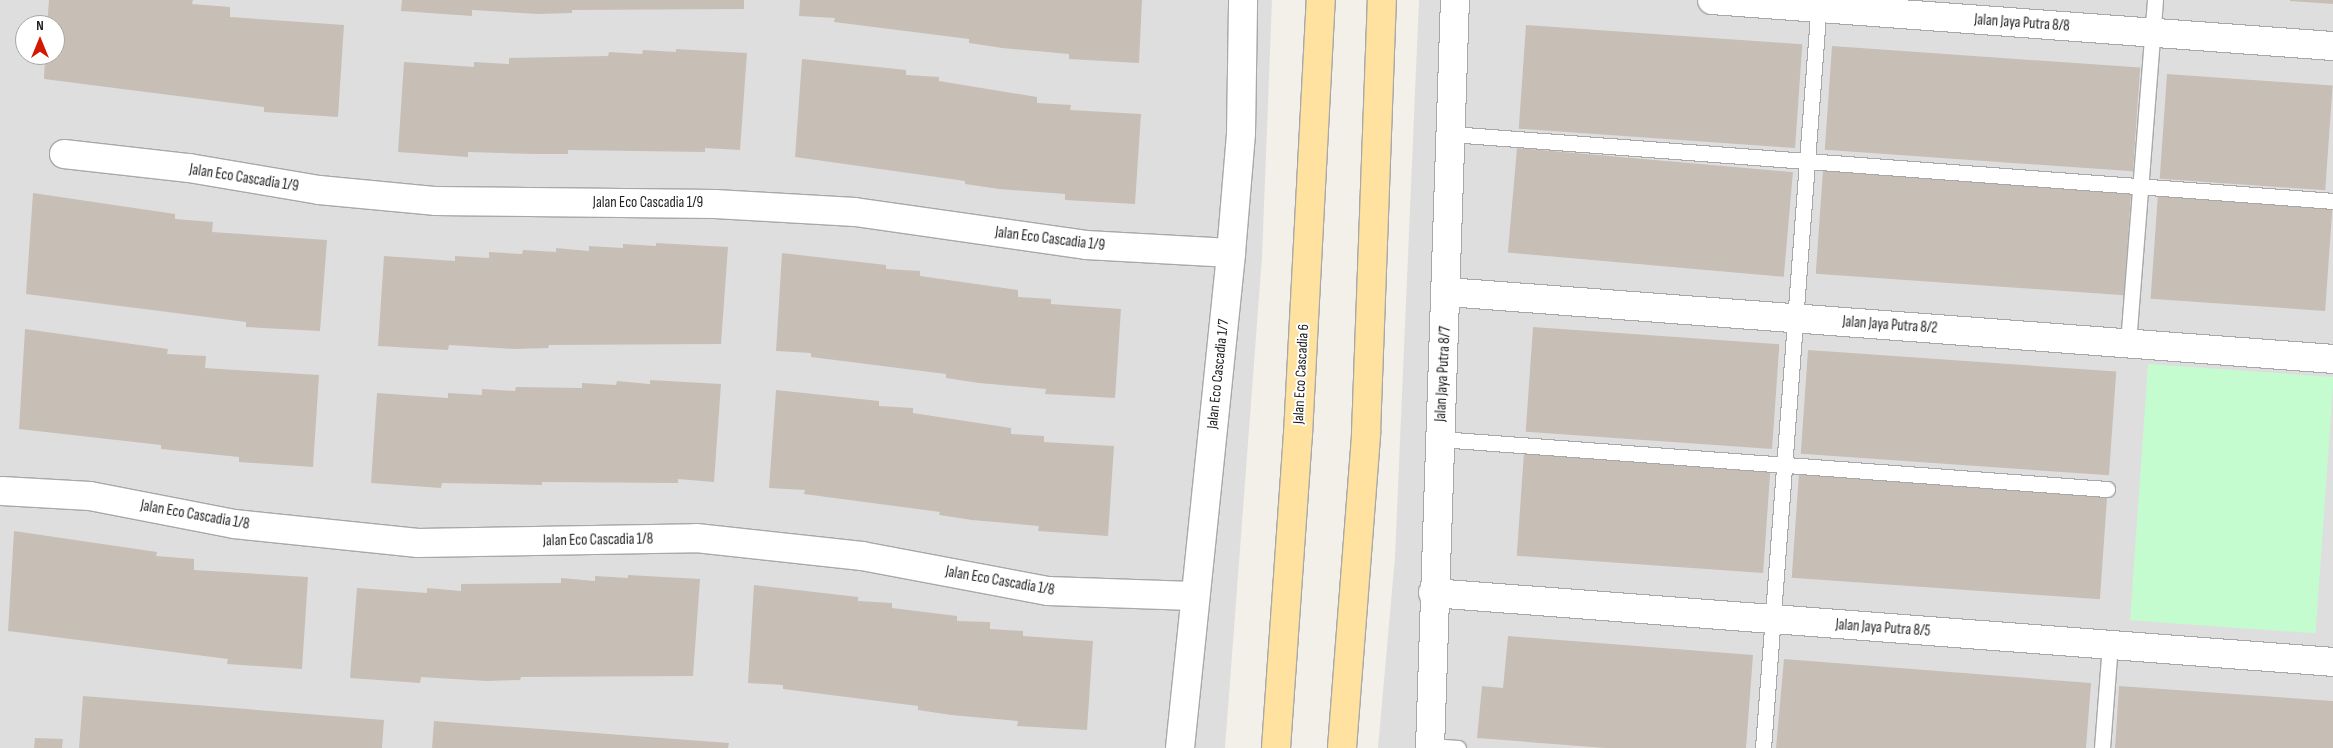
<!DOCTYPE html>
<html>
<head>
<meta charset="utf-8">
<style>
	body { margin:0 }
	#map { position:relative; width:2333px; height:748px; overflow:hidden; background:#f2f0e8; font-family:"Sofia Sans Condensed",sans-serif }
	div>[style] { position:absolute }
	.residential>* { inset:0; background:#dfdede }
	.park>* { inset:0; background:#c4fccf; transform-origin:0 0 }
	.building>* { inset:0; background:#c7bfb6; transform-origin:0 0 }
	.roads { filter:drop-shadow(1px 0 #a8a8a8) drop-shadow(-1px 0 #a8a8a8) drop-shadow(0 1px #a8a8a8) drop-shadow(0 -1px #a8a8a8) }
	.service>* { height:15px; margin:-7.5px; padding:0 7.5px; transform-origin:7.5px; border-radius:7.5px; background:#fff }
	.minor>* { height:28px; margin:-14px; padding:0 14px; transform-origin:14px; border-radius:14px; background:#fff }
	.primary>* { height:28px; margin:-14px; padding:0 14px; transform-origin:14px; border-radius:14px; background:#ffe1a0 }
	span { translate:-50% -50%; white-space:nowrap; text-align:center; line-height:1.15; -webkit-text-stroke:4px #fff; paint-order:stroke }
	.street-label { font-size:15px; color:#212121 }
	.north { position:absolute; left:15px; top:15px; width:50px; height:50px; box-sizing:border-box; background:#fff; border:1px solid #a6a6a6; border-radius:50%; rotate:0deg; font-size:14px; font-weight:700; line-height:20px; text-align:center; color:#212121 }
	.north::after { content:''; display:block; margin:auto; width:18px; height:22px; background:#d31800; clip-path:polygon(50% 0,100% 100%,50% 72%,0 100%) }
</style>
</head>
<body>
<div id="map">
	<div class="residential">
		<div style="clip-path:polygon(evenodd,0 0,1272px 0,1262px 257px,1225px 748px,0 748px,0 0,25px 25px,55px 25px,55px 55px,25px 55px,25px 25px)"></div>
		<div style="clip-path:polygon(1419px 0,2333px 0,2333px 748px,1378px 748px,1395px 557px)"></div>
	</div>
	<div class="park">
		<div style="left:2148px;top:364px;width:186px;height:257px;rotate:4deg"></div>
	</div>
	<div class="building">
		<div style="clip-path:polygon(49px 0,193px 0,192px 4px,230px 7px,230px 17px,344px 25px,338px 117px,264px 112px,264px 107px,44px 79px,45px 55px,55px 55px,55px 25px,47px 25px)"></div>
		<div style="clip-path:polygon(402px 0,744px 0,744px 9px,572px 10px,572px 13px,538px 14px,472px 10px,472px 16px,401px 11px)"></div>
		<div style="clip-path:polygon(800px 0,1142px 0,1139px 63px,1069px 59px,1069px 54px,1002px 48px,969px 43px,969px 39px,834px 22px,835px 18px,799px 16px)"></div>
		<div style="clip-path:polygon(2290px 0,2333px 0,2333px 4px,2290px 1px)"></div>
		<div style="left:1526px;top:25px;width:277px;height:104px;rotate:4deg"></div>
		<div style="left:1832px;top:46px;width:309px;height:104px;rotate:4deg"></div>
		<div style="clip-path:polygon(676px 49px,747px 53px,740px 150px,705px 148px,705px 152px,568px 150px,568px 154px,535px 154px,468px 152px,468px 157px,398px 152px,404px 62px,474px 67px,474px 62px,509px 64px,509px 58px,608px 56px,609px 52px,642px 54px,643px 50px,676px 52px)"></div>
		<div style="clip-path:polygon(802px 59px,906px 70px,906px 75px,939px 77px,939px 81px,1037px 97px,1037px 103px,1071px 105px,1070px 110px,1141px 114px,1135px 204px,1065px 200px,1065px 194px,999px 189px,965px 184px,965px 181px,795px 157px)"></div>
		<div style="left:2167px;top:74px;width:166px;height:105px;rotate:4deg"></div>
		<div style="left:1517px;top:148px;width:277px;height:105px;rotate:5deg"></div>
		<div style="left:1823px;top:170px;width:309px;height:104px;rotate:4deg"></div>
		<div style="clip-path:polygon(33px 193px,175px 214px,175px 219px,213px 222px,212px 232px,327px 240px,320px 331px,246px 327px,246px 322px,26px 294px)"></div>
		<div style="left:2158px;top:193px;width:175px;height:106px;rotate:4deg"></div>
		<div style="clip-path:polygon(656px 243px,728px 247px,721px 344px,549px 345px,548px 348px,515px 349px,449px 345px,448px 350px,378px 346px,384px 256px,455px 261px,455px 256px,489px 258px,489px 252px,522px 254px,523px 250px,556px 252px,556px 248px,589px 251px,589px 246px,623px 248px,623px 244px,656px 246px)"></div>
		<div style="clip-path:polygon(782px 253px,886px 265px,886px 269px,920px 271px,920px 276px,1018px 290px,1018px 297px,1051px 299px,1051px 304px,1121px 309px,1115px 398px,1045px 394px,1046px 389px,979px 383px,946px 378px,946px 374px,811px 357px,811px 353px,776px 351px)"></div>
		<div style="left:1533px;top:327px;width:247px;height:105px;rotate:4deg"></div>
		<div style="clip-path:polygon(25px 329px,168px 349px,167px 354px,206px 356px,205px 368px,319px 375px,313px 467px,239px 462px,239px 457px,161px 449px,161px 445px,19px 429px)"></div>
		<div style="left:1808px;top:350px;width:309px;height:104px;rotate:4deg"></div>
		<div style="clip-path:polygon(650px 380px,721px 384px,714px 482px,678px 479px,678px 483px,542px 482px,542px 485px,442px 483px,441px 488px,371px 483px,377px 393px,448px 398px,448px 393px,482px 395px,482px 389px,515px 391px,516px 387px,582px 388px,582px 383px,616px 385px,617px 381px,650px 384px)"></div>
		<div style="clip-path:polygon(776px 390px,879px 401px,879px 406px,913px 408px,913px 413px,1011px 428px,1011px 434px,1044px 436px,1044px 442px,1114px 446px,1108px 536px,1038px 531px,1039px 526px,972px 520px,939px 515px,940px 512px,804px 494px,805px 490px,769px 488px)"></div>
		<div style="left:1524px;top:452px;width:247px;height:104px;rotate:4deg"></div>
		<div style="left:1799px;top:473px;width:309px;height:105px;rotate:4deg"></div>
		<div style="clip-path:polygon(14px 531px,157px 552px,156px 556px,194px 559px,194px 570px,308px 577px,302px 669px,227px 664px,228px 659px,8px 631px)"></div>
		<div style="clip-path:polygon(628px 575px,700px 579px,693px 676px,521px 677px,520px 680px,487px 681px,421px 677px,420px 683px,350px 678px,357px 588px,427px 593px,427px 588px,461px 591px,461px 584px,561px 583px,561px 578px,595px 581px,595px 576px,628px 578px)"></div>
		<div style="clip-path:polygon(754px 585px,858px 597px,858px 601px,892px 603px,892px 608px,957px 616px,957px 621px,990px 622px,990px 629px,1023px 631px,1023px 636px,1093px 641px,1087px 730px,1017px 726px,1018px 721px,951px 715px,918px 710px,918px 706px,783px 689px,783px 685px,748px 683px)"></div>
		<div style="clip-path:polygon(1508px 636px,1753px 655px,1746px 748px,1605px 748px,1477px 738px,1482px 686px,1503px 688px)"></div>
		<div style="clip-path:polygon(1784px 659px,2091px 683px,2086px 748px,1776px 748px)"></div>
		<div style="clip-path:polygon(2119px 686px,2333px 701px,2333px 748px,2115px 748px)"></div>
		<div style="clip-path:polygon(83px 696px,384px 720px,382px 748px,79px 748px)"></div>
		<div style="clip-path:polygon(434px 721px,729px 743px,728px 748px,432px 748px)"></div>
		<div style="clip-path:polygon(35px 738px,63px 739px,62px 748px,34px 748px)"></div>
	</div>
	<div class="roads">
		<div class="service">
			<div style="left:1451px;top:134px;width:885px;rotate:4.34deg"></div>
			<div style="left:2128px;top:343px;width:344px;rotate:-85.5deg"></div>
			<div style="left:1440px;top:439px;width:669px;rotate:4.29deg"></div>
			<div style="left:1430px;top:746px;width:28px;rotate:4deg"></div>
			<div style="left:1763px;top:748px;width:749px;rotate:-85.71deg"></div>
			<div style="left:2102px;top:748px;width:103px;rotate:-85.6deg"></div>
		</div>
		<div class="minor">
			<div style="left:1712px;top:0;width:623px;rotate:4.24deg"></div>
			<div style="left:64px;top:154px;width:126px;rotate:6.4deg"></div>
			<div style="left:189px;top:168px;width:132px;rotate:9.6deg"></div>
			<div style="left:319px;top:190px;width:118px;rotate:5.4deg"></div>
			<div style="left:436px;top:201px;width:279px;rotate:0.6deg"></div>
			<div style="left:715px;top:204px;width:140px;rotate:3.3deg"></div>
			<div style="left:855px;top:212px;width:233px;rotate:8.1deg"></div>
			<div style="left:1086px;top:245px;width:145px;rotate:3.2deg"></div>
			<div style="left:1447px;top:292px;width:889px;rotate:4.32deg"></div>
			<div style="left:2px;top:491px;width:88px;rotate:3.3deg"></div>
			<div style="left:90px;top:496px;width:147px;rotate:11deg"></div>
			<div style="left:234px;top:524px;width:185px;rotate:5.9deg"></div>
			<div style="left:418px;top:543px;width:278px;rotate:-1deg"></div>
			<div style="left:696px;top:538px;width:167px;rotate:6.2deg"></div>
			<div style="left:862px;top:556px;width:189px;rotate:10.7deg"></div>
			<div style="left:1048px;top:591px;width:145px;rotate:2deg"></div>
			<div style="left:1433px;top:593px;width:903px;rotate:4.38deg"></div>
			<div style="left:1180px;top:748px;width:498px;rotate:-84.1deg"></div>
			<div style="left:1231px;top:253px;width:120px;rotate:-85.2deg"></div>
			<div style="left:1241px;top:133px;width:133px;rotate:-89.1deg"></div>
			<div style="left:1430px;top:748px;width:748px;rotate:-88.09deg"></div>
		</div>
		<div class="primary">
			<div style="left:1276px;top:748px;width:315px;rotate:-86deg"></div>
			<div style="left:1298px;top:434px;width:435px;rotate:-87deg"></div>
			<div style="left:1342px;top:748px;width:316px;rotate:-85.6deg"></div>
			<div style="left:1366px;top:433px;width:433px;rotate:-87.9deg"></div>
		</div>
	</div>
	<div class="street-label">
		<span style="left:2022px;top:23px;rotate:4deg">Jalan Jaya Putra 8/8</span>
		<span style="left:244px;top:178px;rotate:9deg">Jalan Eco Cascadia 1/9</span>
		<span style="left:648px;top:203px">Jalan Eco Cascadia 1/9</span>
		<span style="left:1050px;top:239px;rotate:7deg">Jalan Eco Cascadia 1/9</span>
		<span style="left:1890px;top:325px;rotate:4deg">Jalan Jaya Putra 8/2</span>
		<span style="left:1218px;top:374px;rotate:-84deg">Jalan Eco Cascadia 1/7</span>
		<span style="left:1301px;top:374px;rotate:-87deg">Jalan Eco Cascadia 6</span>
		<span style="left:1443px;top:374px;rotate:-87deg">Jalan Jaya Putra 8/7</span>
		<span style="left:195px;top:515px;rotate:10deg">Jalan Eco Cascadia 1/8</span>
		<span style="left:598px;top:540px;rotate:-1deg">Jalan Eco Cascadia 1/8</span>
		<span style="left:1000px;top:581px;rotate:10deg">Jalan Eco Cascadia 1/8</span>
		<span style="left:1883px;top:628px;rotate:4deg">Jalan Jaya Putra 8/5</span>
	</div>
	<div class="north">N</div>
</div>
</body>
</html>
